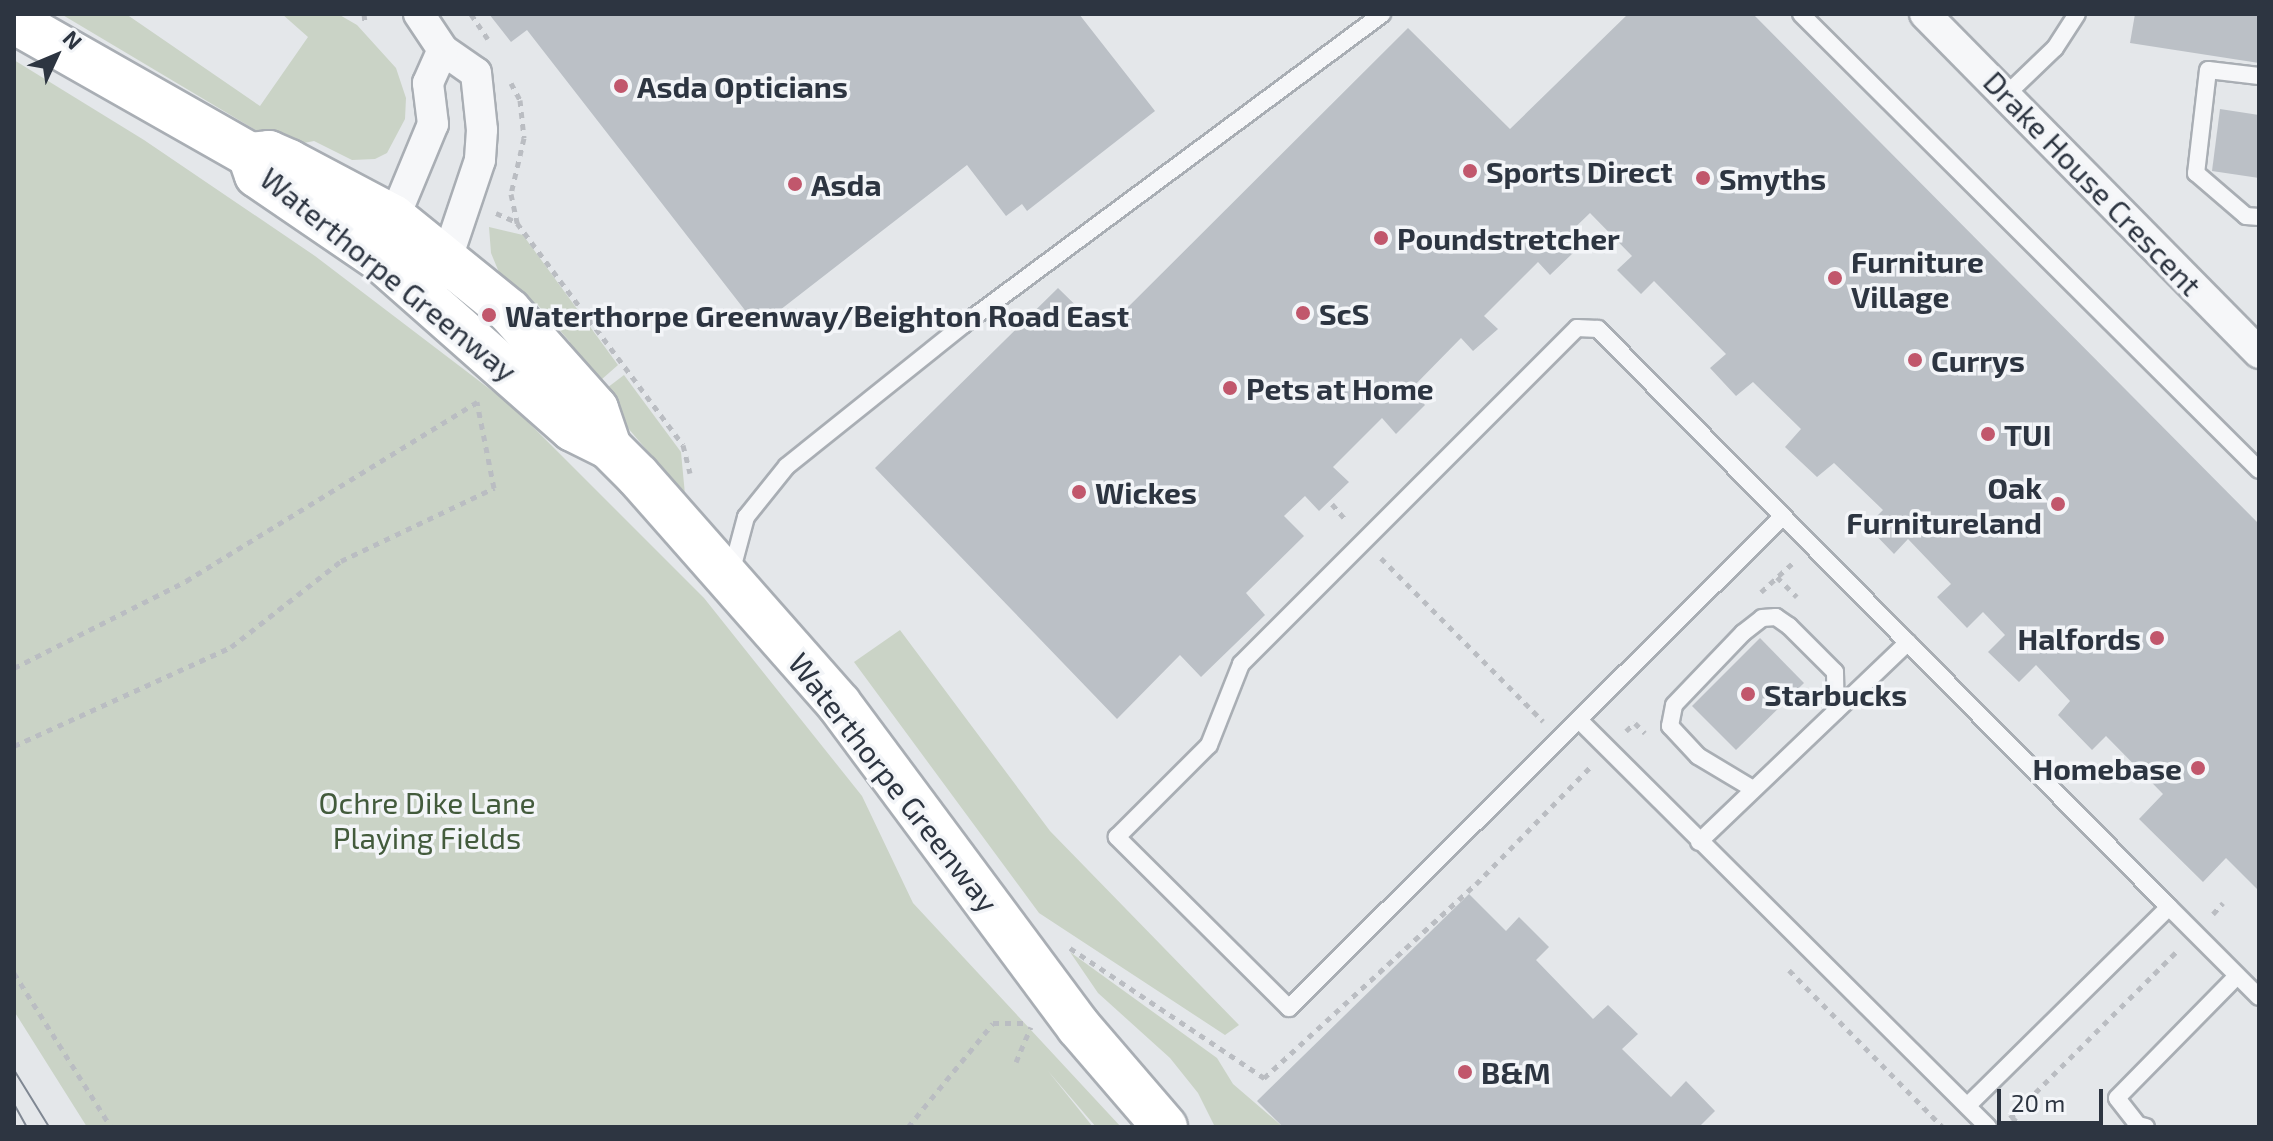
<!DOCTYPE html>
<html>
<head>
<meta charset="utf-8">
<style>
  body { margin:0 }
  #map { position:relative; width:2273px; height:1141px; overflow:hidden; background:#e4e7ea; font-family:"Exo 2",sans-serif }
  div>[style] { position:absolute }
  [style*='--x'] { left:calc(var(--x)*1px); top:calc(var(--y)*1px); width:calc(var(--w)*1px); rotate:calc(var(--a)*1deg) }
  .green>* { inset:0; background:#cad3c6 }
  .building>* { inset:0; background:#bbc0c6 }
  .path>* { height:5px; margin-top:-2.5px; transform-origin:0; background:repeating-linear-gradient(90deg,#babdc2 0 6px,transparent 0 12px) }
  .roads { filter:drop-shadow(2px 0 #a9aeb4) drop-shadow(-2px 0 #a9aeb4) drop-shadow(0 2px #a9aeb4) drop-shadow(0 -2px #a9aeb4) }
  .lane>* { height:16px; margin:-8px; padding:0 8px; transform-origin:8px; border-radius:8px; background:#f6f7f9 }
  .street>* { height:30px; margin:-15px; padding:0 15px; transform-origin:15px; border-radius:15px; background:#f6f7f9 }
  .secondary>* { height:44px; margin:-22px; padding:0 22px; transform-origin:22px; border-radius:22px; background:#fff }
  .tram>* { height:2px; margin:-1px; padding:0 1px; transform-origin:1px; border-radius:1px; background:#7f8792 }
  .dots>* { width:22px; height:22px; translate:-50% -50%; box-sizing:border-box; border:4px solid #f3f5f8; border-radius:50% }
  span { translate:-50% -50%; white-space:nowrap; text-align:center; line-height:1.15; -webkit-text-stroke:7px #f3f5f8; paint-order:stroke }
  .poi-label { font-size:30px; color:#2d3541; font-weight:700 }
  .left { translate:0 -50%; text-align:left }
  .right { translate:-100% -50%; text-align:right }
  .street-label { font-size:30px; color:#2d3541 }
  .park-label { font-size:30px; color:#435b3c }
  .frame { position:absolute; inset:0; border:16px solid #2d3541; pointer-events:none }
  .north { position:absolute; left:16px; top:16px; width:80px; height:80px; -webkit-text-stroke:6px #f3f5f8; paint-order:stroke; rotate:46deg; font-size:22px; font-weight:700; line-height:32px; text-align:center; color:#2d3541 }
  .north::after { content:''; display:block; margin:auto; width:28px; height:36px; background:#2d3541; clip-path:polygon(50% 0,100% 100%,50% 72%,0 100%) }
  .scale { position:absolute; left:1997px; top:1089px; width:106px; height:36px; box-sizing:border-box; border:4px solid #2d3541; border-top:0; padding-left:10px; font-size:24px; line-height:28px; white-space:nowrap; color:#2d3541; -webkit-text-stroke:6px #f3f5f8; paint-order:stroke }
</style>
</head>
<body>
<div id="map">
  <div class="green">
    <i style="clip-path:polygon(61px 14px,126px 14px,260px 106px,308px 37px,282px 14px,338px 14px,357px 25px,396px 68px,406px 98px,405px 119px,387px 153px,375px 159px,352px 160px,314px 141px,284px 147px)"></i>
    <i style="clip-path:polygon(14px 60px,144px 140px,315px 256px,512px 406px,704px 598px,862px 796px,913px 903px,1121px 1127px,1096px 1127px,1048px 1071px,1093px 1127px,87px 1127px,14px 1011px)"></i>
    <i style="clip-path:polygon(489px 227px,523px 235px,618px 365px,593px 387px,570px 360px,570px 342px,537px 304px,520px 304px,503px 282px,491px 253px)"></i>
    <i style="clip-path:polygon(624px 375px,681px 452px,685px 495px,599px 394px)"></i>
    <i style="clip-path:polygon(900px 630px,1050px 831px,1239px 1025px,1225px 1035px,1039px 913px,854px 662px)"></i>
    <i style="clip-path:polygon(1070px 952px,1217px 1058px,1233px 1084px,1283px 1127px,1215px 1127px,1198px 1093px,1170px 1058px,1098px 993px)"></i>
  </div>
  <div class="building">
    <i style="clip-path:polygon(489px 14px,1079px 14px,1155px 111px,1027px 211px,1022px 204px,1006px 216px,967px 165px,758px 327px,527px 30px,511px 42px)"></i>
    <i style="clip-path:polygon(1628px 14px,1753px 14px,2259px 524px,2259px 891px,2226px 858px,2203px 882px,2139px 819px,2163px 794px,2106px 736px,2092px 750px,2058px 715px,2070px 701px,2036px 665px,2019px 682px,1988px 652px,2005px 635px,1983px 612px,1967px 628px,1937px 597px,1951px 584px,1908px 539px,1894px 554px,1867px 526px,1883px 510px,1834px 463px,1817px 477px,1785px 447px,1801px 429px,1753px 382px,1736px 396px,1710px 368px,1726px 354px,1654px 281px,1641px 294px,1617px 270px,1632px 256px,1590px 213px,1561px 241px,1573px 253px,1550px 275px,1538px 262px,1484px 316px,1498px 329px,1473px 351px,1461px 338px,1411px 389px,1425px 405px,1396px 434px,1382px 418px,1333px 467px,1349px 482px,1319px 511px,1305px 496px,1284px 516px,1304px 536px,1246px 593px,1265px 615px,1201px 677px,1180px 655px,1117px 719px,875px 468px,1058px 288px,1103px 332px,1408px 28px,1510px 129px)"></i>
    <i style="clip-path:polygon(2135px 14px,2259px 14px,2259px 63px,2130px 43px)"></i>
    <i style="clip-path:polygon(2220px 109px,2259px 115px,2259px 178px,2212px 171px)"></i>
    <i style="clip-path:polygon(1760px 638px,1804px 683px,1736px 750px,1692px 706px)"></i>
    <i style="clip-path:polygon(1469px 894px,1506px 931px,1519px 917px,1549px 947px,1536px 960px,1593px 1019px,1608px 1005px,1638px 1034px,1622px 1049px,1671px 1097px,1686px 1081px,1715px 1111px,1699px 1127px,1283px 1127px,1257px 1101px)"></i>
  </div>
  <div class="path">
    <i style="--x:364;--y:14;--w:8;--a:83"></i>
    <i style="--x:471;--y:14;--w:30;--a:56"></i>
    <i style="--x:511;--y:83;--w:19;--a:62"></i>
    <i style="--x:520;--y:100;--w:38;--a:84"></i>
    <i style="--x:524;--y:138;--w:57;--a:103.1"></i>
    <i style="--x:511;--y:194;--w:30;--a:78"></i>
    <i style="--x:517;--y:223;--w:277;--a:53.2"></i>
    <i style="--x:683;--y:445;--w:29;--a:76"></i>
    <i style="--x:496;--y:213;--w:22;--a:24"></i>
    <i style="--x:1332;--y:504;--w:23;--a:49"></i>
    <i style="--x:1381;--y:558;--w:230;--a:45.2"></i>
    <i style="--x:1777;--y:577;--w:28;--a:45"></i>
    <i style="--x:1761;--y:592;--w:46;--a:-42.4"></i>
    <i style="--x:14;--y:668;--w:193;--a:-26.8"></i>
    <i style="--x:186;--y:581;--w:342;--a:-31.6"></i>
    <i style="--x:1626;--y:731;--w:12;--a:-42"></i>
    <i style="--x:1635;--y:723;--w:14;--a:45"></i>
    <i style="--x:14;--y:746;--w:239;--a:-24.5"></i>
    <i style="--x:231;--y:647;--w:140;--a:-38"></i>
    <i style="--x:341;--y:561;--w:170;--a:-25.5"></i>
    <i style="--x:494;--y:488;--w:88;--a:-101.2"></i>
    <i style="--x:2213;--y:914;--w:15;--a:-48"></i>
    <i style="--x:1070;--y:948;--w:234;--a:33.8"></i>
    <i style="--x:1264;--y:1078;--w:287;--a:-42.5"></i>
    <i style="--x:1476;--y:884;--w:165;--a:-45.7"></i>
    <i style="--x:1789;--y:970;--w:220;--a:45.6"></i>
    <i style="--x:14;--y:973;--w:182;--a:57.8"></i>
    <i style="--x:1016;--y:1062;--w:38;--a:-67"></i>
    <i style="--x:2012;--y:1117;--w:14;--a:45"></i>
    <i style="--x:2010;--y:1118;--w:238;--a:-45"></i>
    <i style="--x:908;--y:1127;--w:134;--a:-50.7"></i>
    <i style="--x:993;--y:1023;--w:33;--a:0"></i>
  </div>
  <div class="roads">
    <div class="lane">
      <i style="--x:1801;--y:14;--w:646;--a:44.87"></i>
      <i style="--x:2259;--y:76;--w:51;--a:-173.3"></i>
      <i style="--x:2208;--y:70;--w:104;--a:96.6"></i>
      <i style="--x:2196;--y:173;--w:66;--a:40.7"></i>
      <i style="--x:2246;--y:216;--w:13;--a:4"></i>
      <i style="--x:2007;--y:94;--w:66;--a:-43.8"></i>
      <i style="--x:2055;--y:48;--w:40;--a:-57.1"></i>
      <i style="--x:1783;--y:516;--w:697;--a:135.12"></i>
      <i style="--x:1289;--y:1008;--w:243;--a:-135.2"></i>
      <i style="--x:1117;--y:837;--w:130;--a:-45"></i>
      <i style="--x:1209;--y:745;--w:87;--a:-68.4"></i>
      <i style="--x:1241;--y:664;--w:475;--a:-45"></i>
      <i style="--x:1577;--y:328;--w:21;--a:3"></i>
      <i style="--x:1598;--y:329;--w:812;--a:45.35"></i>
      <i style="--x:2169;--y:907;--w:282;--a:135.4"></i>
      <i style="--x:731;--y:573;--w:58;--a:-75"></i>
      <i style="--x:746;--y:517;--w:65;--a:-51.2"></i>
      <i style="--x:787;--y:466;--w:226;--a:-38.7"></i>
      <i style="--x:963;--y:325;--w:522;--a:-36.58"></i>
      <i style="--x:1579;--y:720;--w:577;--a:44.86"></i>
      <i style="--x:1753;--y:789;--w:64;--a:-149"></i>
      <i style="--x:1698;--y:756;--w:41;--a:-133"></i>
      <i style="--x:1670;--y:726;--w:21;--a:-79"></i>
      <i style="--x:1674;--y:705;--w:100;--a:-46.2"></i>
      <i style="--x:1743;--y:633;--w:24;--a:-38"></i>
      <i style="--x:1762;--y:618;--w:14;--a:-4"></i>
      <i style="--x:1776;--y:617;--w:16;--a:35"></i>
      <i style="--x:1789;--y:626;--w:65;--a:45"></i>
      <i style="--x:1835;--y:672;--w:39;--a:89"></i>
      <i style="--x:1699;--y:842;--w:289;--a:-43.7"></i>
      <i style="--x:2169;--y:907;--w:127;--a:45"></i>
      <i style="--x:2146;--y:1127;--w:8;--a:-166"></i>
      <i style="--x:2138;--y:1125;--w:34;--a:-128"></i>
      <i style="--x:2117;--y:1098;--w:171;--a:-45.5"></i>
    </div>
    <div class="street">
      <i style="--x:419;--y:14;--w:43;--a:56.3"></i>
      <i style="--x:443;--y:50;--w:40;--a:34.9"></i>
      <i style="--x:476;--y:73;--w:57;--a:84"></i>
      <i style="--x:482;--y:130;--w:30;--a:94"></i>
      <i style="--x:480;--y:160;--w:122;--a:108.6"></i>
      <i style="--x:1925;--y:14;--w:476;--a:45.4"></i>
      <i style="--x:387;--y:235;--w:120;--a:-67.5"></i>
      <i style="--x:433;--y:124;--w:41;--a:-97"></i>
      <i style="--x:428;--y:83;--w:36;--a:-66"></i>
    </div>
    <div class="secondary">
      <i style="--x:14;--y:21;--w:271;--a:29.6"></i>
      <i style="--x:250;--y:155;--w:19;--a:-6"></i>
      <i style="--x:269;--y:153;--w:22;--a:24"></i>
      <i style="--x:289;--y:162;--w:118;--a:27.9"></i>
      <i style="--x:393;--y:217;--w:149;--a:39"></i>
      <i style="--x:509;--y:311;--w:131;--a:48.4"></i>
      <i style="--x:596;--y:409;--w:40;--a:71.1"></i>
      <i style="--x:250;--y:155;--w:21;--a:71"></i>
      <i style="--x:257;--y:175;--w:149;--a:34.3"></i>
      <i style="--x:380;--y:259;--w:257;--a:41.4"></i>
      <i style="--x:573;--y:429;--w:40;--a:26.6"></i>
      <i style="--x:609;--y:447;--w:41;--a:45"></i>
      <i style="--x:638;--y:476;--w:304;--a:48.6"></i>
      <i style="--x:839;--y:704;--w:402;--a:53.4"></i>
      <i style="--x:1079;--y:1027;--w:132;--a:49.3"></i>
    </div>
  </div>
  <div class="tram">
    <i style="--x:14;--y:1070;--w:67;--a:58.4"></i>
    <i style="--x:14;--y:1104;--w:26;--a:61"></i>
  </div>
  <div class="dots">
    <i style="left:621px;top:86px;background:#c1576c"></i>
    <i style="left:1470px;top:171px;background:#c1576c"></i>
    <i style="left:1703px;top:178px;background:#c1576c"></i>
    <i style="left:795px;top:184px;background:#c1576c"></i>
    <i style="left:1381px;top:238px;background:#c1576c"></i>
    <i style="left:1835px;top:278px;background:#c1576c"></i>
    <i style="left:1303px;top:313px;background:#c1576c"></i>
    <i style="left:489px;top:315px;background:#c1576c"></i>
    <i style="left:1915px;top:360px;background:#c1576c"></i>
    <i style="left:1230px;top:388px;background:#c1576c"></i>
    <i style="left:1988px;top:434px;background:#c1576c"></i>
    <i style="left:1079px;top:492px;background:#c1576c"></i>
    <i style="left:2058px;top:504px;background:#c1576c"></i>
    <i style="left:2157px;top:638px;background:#c1576c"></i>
    <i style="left:1748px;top:694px;background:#c1576c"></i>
    <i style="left:2198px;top:768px;background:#c1576c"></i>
    <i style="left:1465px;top:1072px;background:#c1576c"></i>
  </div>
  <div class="poi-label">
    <span class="left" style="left:637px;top:86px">Asda Opticians</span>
    <span class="left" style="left:1486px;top:171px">Sports Direct</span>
    <span class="left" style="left:1719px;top:178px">Smyths</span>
    <span class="left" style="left:811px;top:184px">Asda</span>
    <span class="left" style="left:1397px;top:238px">Poundstretcher</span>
    <span class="left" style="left:1851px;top:278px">Furniture<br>Village</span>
    <span class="left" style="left:1319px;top:313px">ScS</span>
    <span class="left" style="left:505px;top:315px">Waterthorpe Greenway/Beighton Road East</span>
    <span class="left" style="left:1931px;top:360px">Currys</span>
    <span class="left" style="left:1246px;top:388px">Pets at Home</span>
    <span class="left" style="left:2004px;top:434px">TUI</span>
    <span class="right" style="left:2042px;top:504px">Oak<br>Furnitureland</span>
    <span class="left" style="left:1095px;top:492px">Wickes</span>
    <span class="right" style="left:2141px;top:638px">Halfords</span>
    <span class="left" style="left:1764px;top:694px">Starbucks</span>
    <span class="right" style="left:2182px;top:768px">Homebase</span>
    <span class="left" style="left:1481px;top:1072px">B&amp;M</span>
  </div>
  <div class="street-label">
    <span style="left:2093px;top:183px;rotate:46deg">Drake House Crescent</span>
    <span style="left:389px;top:274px;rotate:39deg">Waterthorpe Greenway</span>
    <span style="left:894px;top:782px;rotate:52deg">Waterthorpe Greenway</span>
  </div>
  <div class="park-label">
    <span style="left:427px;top:819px">Ochre Dike Lane<br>Playing Fields</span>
  </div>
  <div class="frame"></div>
  <div class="north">N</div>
  <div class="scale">20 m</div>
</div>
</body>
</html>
